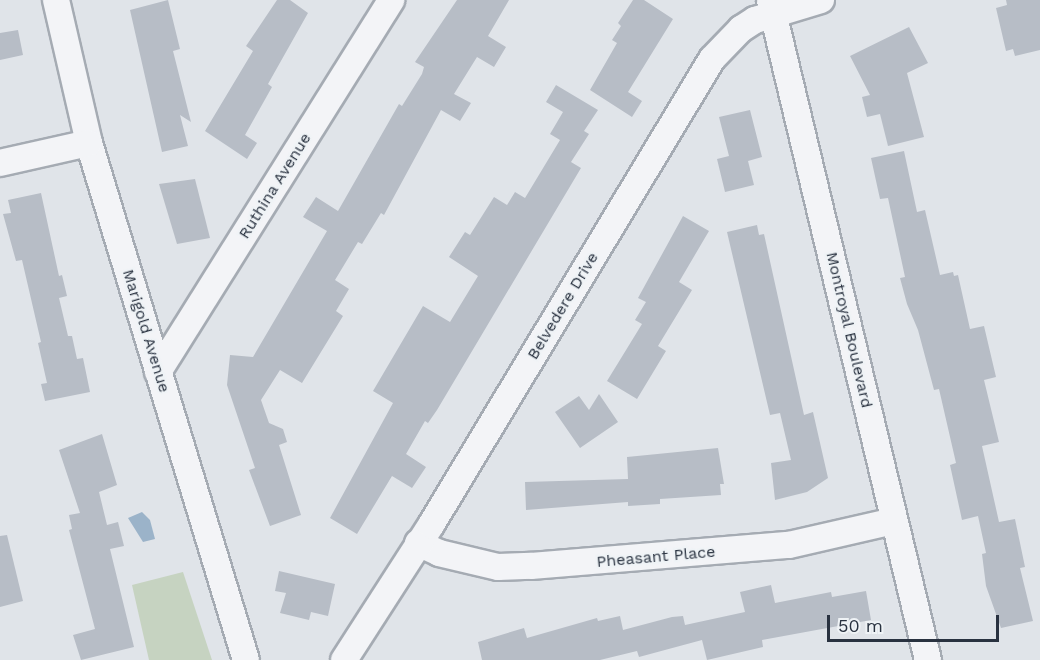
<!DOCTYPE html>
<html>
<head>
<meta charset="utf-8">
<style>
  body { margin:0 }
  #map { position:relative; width:1040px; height:660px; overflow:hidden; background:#e0e4e9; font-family:"Work Sans",sans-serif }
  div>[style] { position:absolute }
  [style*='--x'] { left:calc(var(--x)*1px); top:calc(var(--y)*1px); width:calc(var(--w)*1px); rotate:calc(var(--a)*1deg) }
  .green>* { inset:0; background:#c6d3c1 }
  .water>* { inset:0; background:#9bb3c9 }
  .building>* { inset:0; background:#b7bdc6 }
  .roads { filter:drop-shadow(2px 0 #a5abb3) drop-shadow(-2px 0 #a5abb3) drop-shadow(0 2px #a5abb3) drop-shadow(0 -2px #a5abb3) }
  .minor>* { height:26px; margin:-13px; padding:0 13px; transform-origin:13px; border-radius:13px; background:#f3f4f7 }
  span { translate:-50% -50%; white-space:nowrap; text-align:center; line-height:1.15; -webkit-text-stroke:4.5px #eff3f6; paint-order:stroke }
  .street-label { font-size:16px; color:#293240 }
  .scale { position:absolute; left:827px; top:615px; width:172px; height:27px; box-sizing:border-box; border:3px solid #293240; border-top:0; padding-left:8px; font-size:18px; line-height:21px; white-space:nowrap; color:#293240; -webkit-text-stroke:4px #eff3f6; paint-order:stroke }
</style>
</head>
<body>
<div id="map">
  <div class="green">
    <i style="clip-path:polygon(183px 572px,212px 660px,149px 660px,132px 585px)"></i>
  </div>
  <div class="water">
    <i style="clip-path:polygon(142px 512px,150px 520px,155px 539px,143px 542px,128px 518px)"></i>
  </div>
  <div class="building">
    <i style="clip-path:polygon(168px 0,180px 49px,173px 51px,191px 122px,180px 115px,188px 146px,162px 152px,130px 10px)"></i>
    <i style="clip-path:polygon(277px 0,290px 0,308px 13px,268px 84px,272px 87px,245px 135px,257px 143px,247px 159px,205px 131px,253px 51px,246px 46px)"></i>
    <i style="clip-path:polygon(457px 0,509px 0,488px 36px,506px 47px,494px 67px,477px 57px,454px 94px,471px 103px,460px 121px,441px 110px,384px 215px,381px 213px,362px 244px,358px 242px,335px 280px,349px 289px,336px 311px,343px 316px,302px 383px,280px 370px,261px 400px,269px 423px,283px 429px,287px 442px,279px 445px,301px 515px,270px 526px,249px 470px,255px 468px,227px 385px,230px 355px,253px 357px,327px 231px,303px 217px,316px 197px,338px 211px,399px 104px,402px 106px,422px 74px,424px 67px,415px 62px)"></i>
    <i style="clip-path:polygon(633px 0,644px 0,673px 19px,628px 92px,642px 101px,632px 117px,590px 90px,617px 43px,612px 40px,621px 26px,618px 23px)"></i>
    <i style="clip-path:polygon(1006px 0,1040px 0,1040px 50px,1015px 56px,1013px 49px,1006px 51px,996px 8px,1007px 5px)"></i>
    <i style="clip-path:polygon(909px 27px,928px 63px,907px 73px,924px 137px,888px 146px,880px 114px,867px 117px,862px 97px,870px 95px,850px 56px)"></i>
    <i style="clip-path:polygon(18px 30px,23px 55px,0 60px,0 33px)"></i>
    <i style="clip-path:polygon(556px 85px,598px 110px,584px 131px,589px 134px,571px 162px,581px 168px,437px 410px,428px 423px,425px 421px,406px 454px,426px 467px,412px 488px,392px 476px,357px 534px,330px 518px,393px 403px,373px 391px,423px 306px,450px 322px,478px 276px,449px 257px,465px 232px,470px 235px,494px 197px,507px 205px,515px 192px,525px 198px,560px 140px,550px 134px,563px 112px,546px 102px)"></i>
    <i style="clip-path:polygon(750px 110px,762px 157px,748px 161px,754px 185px,725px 192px,717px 159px,729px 156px,719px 117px)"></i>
    <i style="clip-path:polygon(904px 151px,917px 212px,925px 210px,940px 275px,953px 272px,954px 276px,958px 275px,970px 329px,984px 326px,996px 377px,984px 380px,999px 442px,982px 446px,999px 522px,1015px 519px,1025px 567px,1020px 568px,1033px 621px,1001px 628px,986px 586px,982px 554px,986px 553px,978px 516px,962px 520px,950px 465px,956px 463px,939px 389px,934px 390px,918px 330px,907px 304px,900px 278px,905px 277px,888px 198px,880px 199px,871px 158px)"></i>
    <i style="clip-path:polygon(195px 179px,210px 238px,177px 244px,159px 184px)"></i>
    <i style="clip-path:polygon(41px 193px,59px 276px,62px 275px,67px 296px,59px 298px,68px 336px,72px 336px,77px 359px,83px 358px,90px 392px,45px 401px,41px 384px,47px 383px,38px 343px,41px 342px,22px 260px,16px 261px,3px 214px,11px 213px,8px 200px)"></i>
    <i style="clip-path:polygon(683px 216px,709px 231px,679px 282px,692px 290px,658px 346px,666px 351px,637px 399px,607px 381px,642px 324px,635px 320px,646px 302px,638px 298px)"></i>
    <i style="clip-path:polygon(757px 225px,759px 235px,764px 234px,804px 415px,813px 412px,828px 478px,807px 492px,775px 500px,771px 463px,791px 460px,780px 413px,770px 415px,727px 232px)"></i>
    <i style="clip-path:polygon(599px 394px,618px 422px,580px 448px,555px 412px,579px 396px,589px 410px)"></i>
    <i style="clip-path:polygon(102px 434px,117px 485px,99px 492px,107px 525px,118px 522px,124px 546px,110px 549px,134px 647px,81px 660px,73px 635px,95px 629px,69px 530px,72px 529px,69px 515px,80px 513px,59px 450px)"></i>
    <i style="clip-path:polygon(718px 448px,724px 484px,720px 484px,721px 495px,660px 499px,660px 504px,628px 506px,628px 502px,526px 510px,525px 482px,628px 479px,627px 457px)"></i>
    <i style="clip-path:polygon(7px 535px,23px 601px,0 607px,0 536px)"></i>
    <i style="clip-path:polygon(279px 571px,335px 584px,328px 616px,311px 612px,309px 620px,280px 613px,286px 593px,275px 591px)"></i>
    <i style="clip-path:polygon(771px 585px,775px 603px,831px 592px,832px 597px,866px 591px,871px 620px,762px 640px,763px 647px,707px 660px,702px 640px,639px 657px,637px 651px,600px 660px,482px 660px,478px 642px,524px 628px,527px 638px,597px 618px,598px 621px,620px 616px,623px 630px,672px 617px,683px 616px,685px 625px,745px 612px,740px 592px)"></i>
  </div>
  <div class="roads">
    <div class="minor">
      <i style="--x:56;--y:0;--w:147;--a:77"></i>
      <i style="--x:89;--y:143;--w:540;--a:73.11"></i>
      <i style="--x:770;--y:0;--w:679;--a:76.54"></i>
      <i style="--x:0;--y:163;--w:91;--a:-12.7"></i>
      <i style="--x:158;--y:372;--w:439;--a:-57.9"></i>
      <i style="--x:418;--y:543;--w:23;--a:25"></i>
      <i style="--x:439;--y:553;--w:61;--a:13.3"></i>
      <i style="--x:498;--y:567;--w:33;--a:-2"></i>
      <i style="--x:531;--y:566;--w:259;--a:-4.7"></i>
      <i style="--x:789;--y:545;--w:108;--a:-12.9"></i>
      <i style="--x:344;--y:660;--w:161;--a:-57.2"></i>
      <i style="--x:431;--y:525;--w:544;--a:-58.91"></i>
      <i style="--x:712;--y:59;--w:42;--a:-46"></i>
      <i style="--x:741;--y:29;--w:17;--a:-33"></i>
      <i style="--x:755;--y:20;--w:69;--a:-16.9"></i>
    </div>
  </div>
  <div class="street-label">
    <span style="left:275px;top:186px;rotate:-58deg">Ruthina Avenue</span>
    <span style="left:563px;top:306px;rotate:-59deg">Belvedere Drive</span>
    <span style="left:849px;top:330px;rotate:77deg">Montroyal Boulevard</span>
    <span style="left:146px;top:331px;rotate:73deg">Marigold Avenue</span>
    <span style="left:656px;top:557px;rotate:-5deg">Pheasant Place</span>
  </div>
  <div class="scale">50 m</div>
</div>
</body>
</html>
